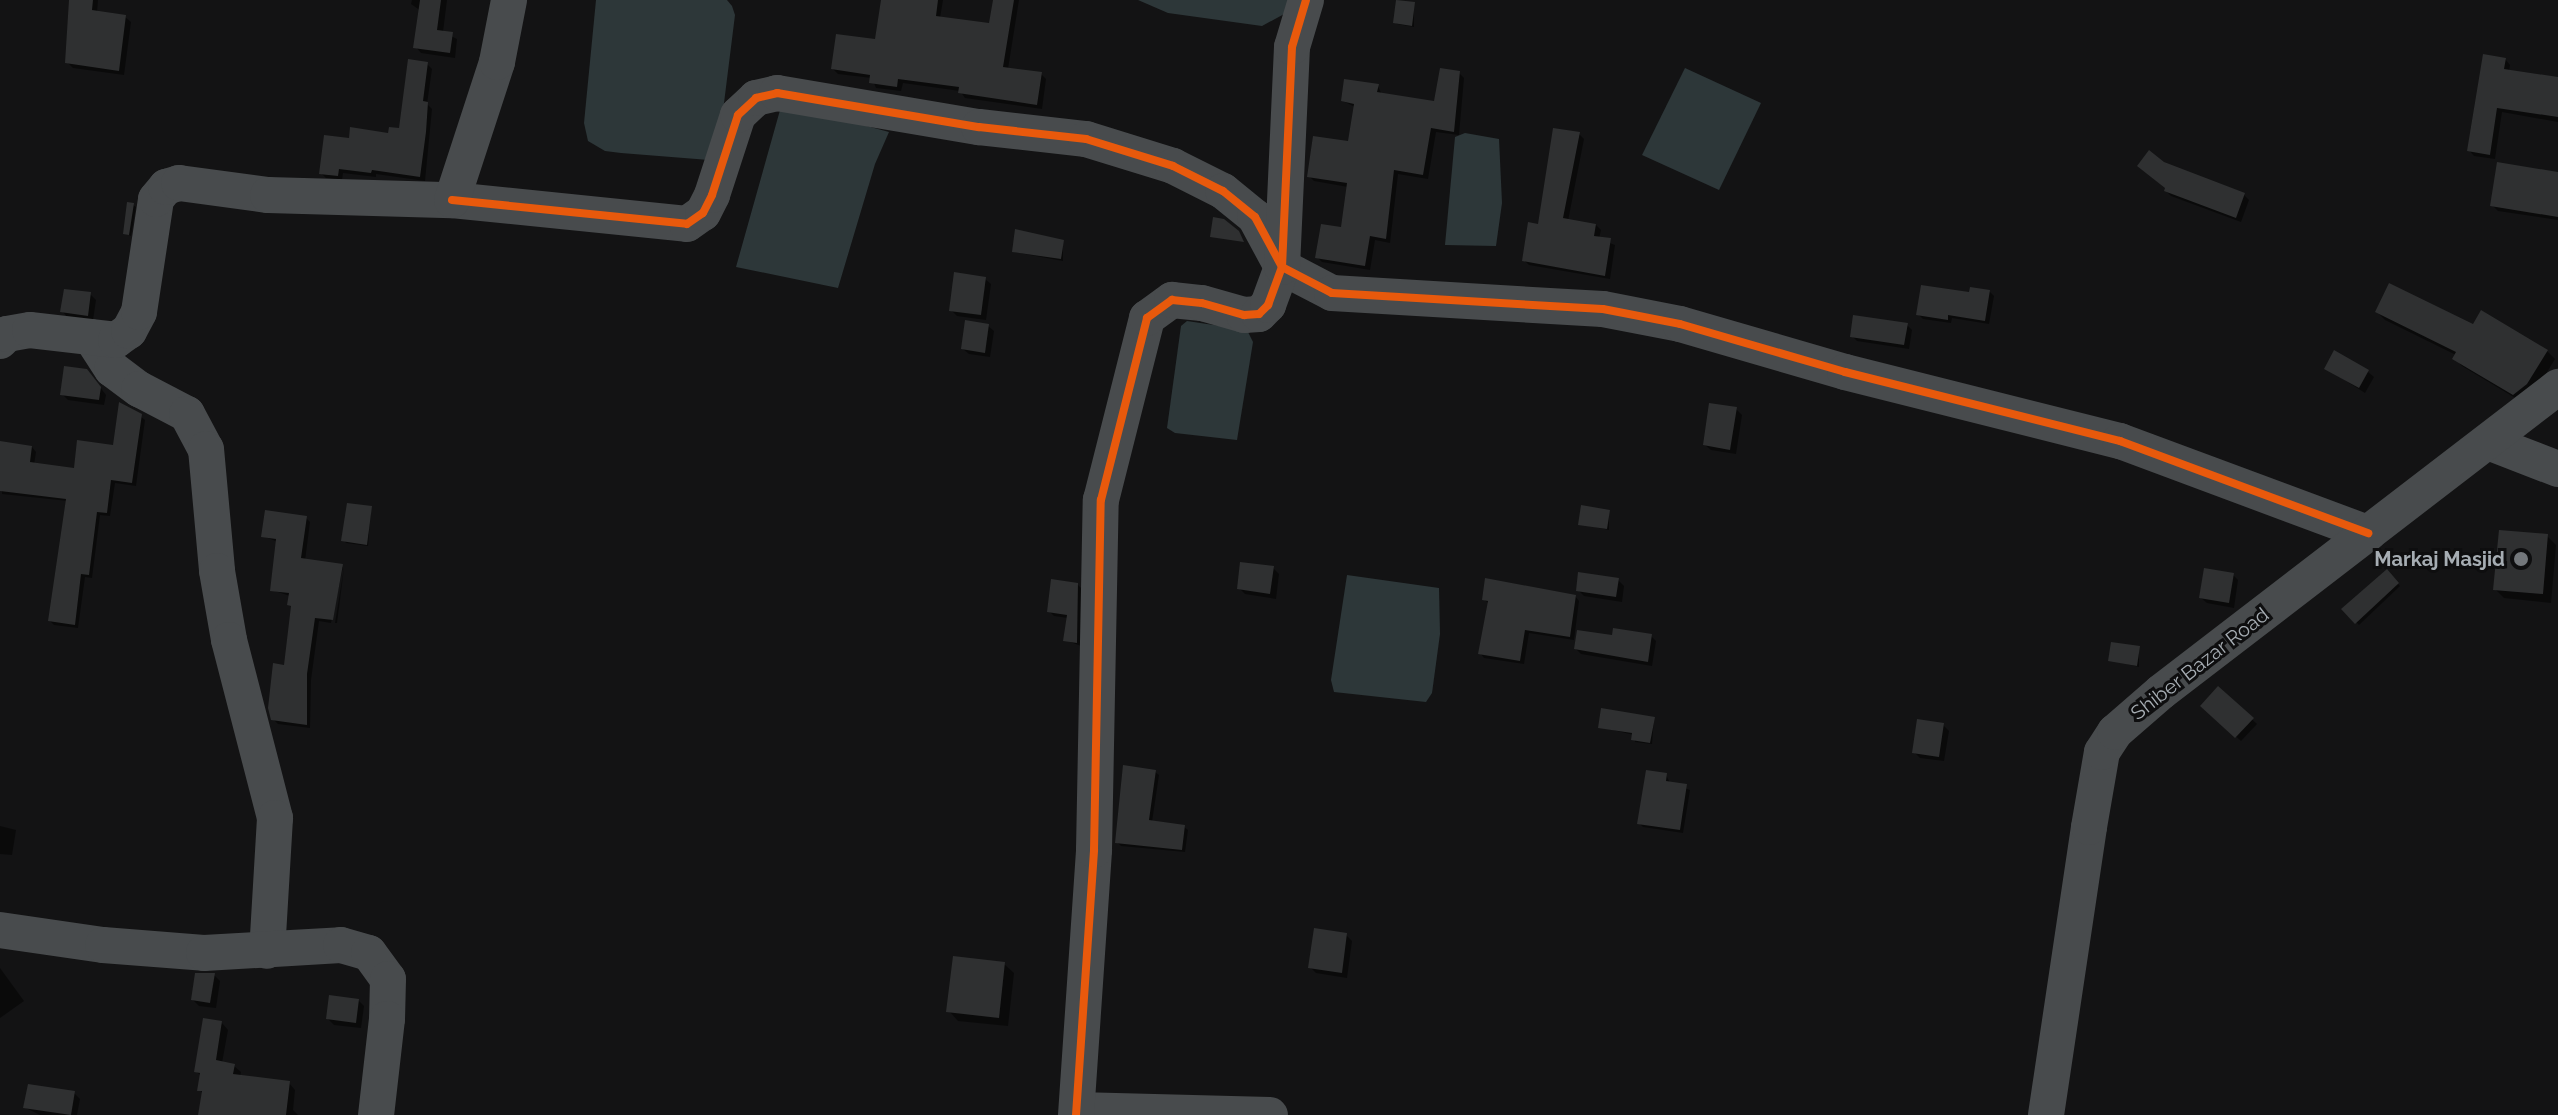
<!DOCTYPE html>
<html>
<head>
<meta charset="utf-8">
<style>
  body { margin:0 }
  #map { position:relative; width:2558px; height:1115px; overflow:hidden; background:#131314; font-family:Raleway,sans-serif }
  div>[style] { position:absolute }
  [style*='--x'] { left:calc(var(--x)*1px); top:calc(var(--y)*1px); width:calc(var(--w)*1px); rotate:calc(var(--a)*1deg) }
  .water>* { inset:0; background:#2d3739 }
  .shadow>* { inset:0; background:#0007 }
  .building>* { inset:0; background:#2f3031 }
  .minor>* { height:36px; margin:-18px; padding:0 18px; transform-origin:18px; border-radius:18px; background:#484b4d }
  .cycleway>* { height:8px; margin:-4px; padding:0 4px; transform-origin:4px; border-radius:4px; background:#e8590c }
  .dots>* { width:22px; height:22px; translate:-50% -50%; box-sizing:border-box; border:4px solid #0e0e0f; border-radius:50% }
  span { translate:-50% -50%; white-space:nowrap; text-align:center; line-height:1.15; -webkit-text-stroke:6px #0e0e0f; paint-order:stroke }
  .poi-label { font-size:20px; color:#a6adb3; font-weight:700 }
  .right { translate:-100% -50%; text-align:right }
  .street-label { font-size:20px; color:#a6adb3 }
</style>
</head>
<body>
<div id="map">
  <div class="water">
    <i style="clip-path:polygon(596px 0,727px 0,732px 6px,735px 15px,719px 143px,709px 160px,621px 153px,605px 151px,588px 141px,584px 123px)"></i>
    <i style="clip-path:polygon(1138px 0,1290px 0,1286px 13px,1262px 26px,1168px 13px)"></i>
    <i style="clip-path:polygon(1685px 68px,1761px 103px,1719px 190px,1642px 155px)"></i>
    <i style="clip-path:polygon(782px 103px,889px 132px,875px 164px,838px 288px,736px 267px)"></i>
    <i style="clip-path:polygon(1465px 133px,1499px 139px,1502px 203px,1496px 246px,1445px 245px,1455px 137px)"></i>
    <i style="clip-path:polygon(1187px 321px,1247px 330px,1253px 342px,1237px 440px,1175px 433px,1167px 428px,1181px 326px)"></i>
    <i style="clip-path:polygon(1347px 575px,1439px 588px,1440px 634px,1432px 693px,1426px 702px,1334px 692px,1331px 680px)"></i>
  </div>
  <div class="shadow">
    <i style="clip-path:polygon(71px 0,98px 0,97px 13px,125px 17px,131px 22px,124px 75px,73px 68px,68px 63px)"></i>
    <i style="clip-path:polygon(412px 0,447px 0,443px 32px,457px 39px,455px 58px,421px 53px,416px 47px,421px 11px,411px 4px)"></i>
    <i style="clip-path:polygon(920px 0,943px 0,940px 18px,991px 26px,995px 0,1019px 0,1008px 69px,1041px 74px,1046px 79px,1042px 109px,965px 98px,960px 91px,903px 83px,901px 91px,876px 88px,872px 78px,838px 74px,833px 69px,877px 42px)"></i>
    <i style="clip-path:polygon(1414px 4px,1414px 27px,1397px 24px,1395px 22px)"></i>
    <i style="clip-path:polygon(2505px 59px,2510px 65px,2509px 72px,2558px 80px,2558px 122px,2502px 112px,2495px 159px,2474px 156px,2469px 150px)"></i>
    <i style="clip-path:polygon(427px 64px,432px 69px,427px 104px,432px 109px,425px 181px,376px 174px,376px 177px,343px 173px,342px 180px,326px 178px,321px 173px,351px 141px,400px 131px)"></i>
    <i style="clip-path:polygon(1459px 73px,1464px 78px,1459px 135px,1436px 132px,1428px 179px,1398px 174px,1390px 243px,1375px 240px,1370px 270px,1322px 262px,1317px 257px,1343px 229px,1348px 187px,1314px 181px,1309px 176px,1350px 144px,1355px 107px,1343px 101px,1378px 86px,1382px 95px,1436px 103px)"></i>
    <i style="clip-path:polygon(1579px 134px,1584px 139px,1568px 221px,1596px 225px,1601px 230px,1599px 239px,1615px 245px,1610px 279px,1529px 265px,1524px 260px)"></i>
    <i style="clip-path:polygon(2163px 164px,2244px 195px,2249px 200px,2241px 222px,2171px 196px,2166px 191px)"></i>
    <i style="clip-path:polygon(2558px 174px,2558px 220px,2498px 211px,2492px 205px)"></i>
    <i style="clip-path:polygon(133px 205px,136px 207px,131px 236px,125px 233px)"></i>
    <i style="clip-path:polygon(1063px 242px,1063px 261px,1014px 252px)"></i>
    <i style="clip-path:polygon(985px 279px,991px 284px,986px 320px,957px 316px,951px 310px)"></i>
    <i style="clip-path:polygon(1990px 292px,1994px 296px,1989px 324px,1952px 318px,1951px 323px,1923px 319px,1918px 314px,1971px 294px)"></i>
    <i style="clip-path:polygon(90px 294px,96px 300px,93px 320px,68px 318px,63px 312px)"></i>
    <i style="clip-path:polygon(2377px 312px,2474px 326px,2547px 351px,2555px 359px,2535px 392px,2522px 402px,2462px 366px,2454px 358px,2456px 355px,2385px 320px)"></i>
    <i style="clip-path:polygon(1907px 325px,1912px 330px,1909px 349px,1857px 341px,1852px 336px)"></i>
    <i style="clip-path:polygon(988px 326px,994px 331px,990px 357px,969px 354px,963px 349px)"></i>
    <i style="clip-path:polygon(2326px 368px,2368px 372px,2374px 377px,2365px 393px)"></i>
    <i style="clip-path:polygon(93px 378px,106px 395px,104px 405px,68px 400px,62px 394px)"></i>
    <i style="clip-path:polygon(1736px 409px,1742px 415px,1736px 454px,1711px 450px,1705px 445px)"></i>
    <i style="clip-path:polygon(140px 416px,145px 420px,136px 486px,115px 483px,110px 516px,100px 515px,92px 578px,85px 577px,78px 628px,54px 625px,50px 621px,68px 501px,2px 494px,0 443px,32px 447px,36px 452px,34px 465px,76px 471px,115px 447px)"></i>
    <i style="clip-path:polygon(371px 508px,368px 546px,346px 543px,344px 540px)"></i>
    <i style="clip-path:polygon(1609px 511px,1609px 530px,1580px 524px)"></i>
    <i style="clip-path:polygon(306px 518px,310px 522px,305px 561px,343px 567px,331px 623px,319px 621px,311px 680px,310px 728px,278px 724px,273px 719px,286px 667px,293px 608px,289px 605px,290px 596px,272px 590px,278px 542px,263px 536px)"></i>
    <i style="clip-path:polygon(2547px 536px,2556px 545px,2551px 603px,2504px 598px,2495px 589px)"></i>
    <i style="clip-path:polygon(344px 568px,337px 623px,335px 623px)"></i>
    <i style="clip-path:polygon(1273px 568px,1279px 574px,1276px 599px,1245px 594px,1239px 588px)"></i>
    <i style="clip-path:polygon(2387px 572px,2400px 586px,2359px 625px,2344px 609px)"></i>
    <i style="clip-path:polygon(2233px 575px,2238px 580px,2234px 608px,2207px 603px,2201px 598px)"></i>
    <i style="clip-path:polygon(1618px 580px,1624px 586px,1622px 602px,1584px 596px,1578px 590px)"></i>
    <i style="clip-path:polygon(1077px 584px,1082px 589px,1081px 646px,1065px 640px,1068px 618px,1054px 616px,1049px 611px)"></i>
    <i style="clip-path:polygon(1575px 596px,1579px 601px,1574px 640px,1529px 633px,1524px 664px,1484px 658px,1480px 653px,1489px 604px,1484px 599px)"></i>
    <i style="clip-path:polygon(1651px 636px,1656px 641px,1652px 666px,1581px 654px,1576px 649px,1613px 638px)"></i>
    <i style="clip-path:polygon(2139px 648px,2139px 667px,2110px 660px)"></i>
    <i style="clip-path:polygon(2219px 689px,2257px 724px,2241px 741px,2203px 706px)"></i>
    <i style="clip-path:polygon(1654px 719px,1652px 744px,1635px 742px,1634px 735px,1600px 727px)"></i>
    <i style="clip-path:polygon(1943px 725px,1949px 731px,1944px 761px,1920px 758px,1914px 752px)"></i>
    <i style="clip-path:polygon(1155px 772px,1159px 775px,1152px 822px,1184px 827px,1188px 830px,1185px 852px,1121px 846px,1117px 842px)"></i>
    <i style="clip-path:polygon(1666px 775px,1670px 783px,1690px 790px,1683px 833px,1643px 827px,1639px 823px)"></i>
    <i style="clip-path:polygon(0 826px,16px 830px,12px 855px,0 854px)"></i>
    <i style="clip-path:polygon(1346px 935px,1352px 941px,1347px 978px,1316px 973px,1310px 967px)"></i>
    <i style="clip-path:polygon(1004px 964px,1014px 973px,1008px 1026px,958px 1021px,949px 1011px)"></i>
    <i style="clip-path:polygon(0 968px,24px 1001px,0 1018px)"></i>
    <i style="clip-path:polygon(214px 975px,220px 981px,216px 1008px,199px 1006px,193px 1000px)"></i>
    <i style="clip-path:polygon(358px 1000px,364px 1006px,361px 1028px,334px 1025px,328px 1019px)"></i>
    <i style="clip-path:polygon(222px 1023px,228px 1030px,222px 1063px,234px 1066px,241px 1072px,240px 1077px,289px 1083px,295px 1090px,293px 1110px,298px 1115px,200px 1115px,203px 1094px,200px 1090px,201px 1076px,197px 1072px)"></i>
    <i style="clip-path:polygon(74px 1093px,80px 1099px,77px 1115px,40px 1115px,26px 1108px)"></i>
  </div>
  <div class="building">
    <i style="clip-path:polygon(69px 0,93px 0,92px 10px,126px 15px,119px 71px,65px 63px)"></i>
    <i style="clip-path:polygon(420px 0,441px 0,437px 30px,453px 32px,450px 53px,413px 48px)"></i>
    <i style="clip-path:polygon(881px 0,938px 0,936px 16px,989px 23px,993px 0,1014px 0,1003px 67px,1042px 72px,1037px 105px,958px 93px,959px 87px,898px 79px,897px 87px,869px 83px,870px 75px,831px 69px,836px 34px,875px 39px)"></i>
    <i style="clip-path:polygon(1396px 0,1415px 2px,1412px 26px,1393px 23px)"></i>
    <i style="clip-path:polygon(2483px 54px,2506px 58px,2504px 69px,2558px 77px,2558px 117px,2497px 108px,2490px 155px,2467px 151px)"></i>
    <i style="clip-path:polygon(408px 59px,428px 62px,423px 101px,428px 102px,426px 132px,420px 177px,372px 170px,371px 173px,339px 169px,338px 176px,319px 174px,324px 135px,349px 138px,350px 127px,388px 133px,389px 127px,399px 128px)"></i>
    <i style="clip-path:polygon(1440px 68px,1460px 71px,1454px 132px,1431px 128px,1423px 175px,1394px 170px,1386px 239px,1370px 236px,1365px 266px,1315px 258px,1321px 224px,1341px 227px,1347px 183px,1307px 177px,1313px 136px,1348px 141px,1354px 104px,1341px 101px,1344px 79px,1379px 84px,1377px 92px,1434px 101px)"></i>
    <i style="clip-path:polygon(1553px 128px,1580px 132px,1563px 218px,1596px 224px,1594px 236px,1611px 238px,1605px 276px,1522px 261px,1528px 222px,1538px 224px)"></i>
    <i style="clip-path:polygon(2149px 150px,2164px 162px,2245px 193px,2236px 218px,2164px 191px,2165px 188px,2137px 166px)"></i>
    <i style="clip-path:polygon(2497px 162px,2558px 172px,2558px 217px,2490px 206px)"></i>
    <i style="clip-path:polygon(127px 202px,134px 203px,129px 235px,123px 234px)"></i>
    <i style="clip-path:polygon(1213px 217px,1224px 219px,1239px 231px,1244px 242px,1210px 237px)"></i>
    <i style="clip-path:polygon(1015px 229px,1064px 240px,1061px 259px,1012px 252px)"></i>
    <i style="clip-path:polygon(954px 272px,986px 277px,981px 315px,949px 311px)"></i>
    <i style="clip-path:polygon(2389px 283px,2473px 324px,2481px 310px,2548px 350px,2527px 384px,2513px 395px,2452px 359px,2456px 352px,2375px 312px)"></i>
    <i style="clip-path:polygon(1921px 285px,1969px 292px,1970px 287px,1990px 290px,1985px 321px,1948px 315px,1948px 320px,1916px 315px)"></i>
    <i style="clip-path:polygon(64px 289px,91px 292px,88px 316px,60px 312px)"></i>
    <i style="clip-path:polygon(1853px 315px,1908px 323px,1904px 345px,1850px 337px)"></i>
    <i style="clip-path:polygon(965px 320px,989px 324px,985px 353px,961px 349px)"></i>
    <i style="clip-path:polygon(2334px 350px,2369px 370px,2359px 388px,2324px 369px)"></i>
    <i style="clip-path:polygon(64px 366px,87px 369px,101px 387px,99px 400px,60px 395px)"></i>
    <i style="clip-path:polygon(119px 402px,142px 414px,132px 483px,111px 480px,107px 513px,97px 512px,89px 575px,81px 574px,75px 625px,48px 621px,66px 499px,0 491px,0 441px,32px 446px,30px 462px,74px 468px,77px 440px,113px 445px)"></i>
    <i style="clip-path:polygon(1709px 403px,1737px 407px,1730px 450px,1703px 445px)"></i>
    <i style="clip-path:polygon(347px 503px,372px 506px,367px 545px,341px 541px)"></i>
    <i style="clip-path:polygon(1581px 505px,1610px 510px,1607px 529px,1578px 525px)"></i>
    <i style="clip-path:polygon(265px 510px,307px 516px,301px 558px,343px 564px,333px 620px,315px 618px,307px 674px,307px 725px,271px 720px,268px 708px,273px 663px,284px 665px,291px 606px,287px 605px,289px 593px,270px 591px,276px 539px,261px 537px)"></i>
    <i style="clip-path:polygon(2499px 530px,2548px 534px,2543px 594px,2493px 590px)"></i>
    <i style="clip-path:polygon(1240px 562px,1274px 566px,1270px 594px,1237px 589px)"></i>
    <i style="clip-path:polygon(2204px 568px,2234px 573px,2229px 603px,2199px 598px)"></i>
    <i style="clip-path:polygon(2387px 569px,2399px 583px,2355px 624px,2341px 609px)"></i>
    <i style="clip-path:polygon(1578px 572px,1619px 578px,1616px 597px,1576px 591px)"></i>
    <i style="clip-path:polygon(1485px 578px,1576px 595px,1570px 637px,1525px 630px,1520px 661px,1478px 654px,1488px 601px,1482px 600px)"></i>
    <i style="clip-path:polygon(1051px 579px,1078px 583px,1077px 643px,1063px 641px,1067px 615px,1047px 612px)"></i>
    <i style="clip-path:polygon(1613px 628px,1652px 634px,1648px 662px,1574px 649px,1577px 630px,1612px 635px)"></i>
    <i style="clip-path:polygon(2111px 642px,2140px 646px,2137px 666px,2108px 661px)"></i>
    <i style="clip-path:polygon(2218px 686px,2254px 718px,2235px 738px,2200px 706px)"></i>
    <i style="clip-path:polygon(1601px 708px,1655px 717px,1650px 743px,1631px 740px,1632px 733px,1598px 728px)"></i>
    <i style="clip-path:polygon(1917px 719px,1944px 723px,1939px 757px,1912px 753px)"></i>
    <i style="clip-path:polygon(1123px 765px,1156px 770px,1149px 820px,1185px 825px,1182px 850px,1115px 843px)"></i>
    <i style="clip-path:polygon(1646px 770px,1667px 773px,1666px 781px,1687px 784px,1680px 830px,1637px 824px)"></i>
    <i style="clip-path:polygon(1314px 928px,1347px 933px,1342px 973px,1308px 968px)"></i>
    <i style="clip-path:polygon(953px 956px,1005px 962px,999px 1018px,946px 1012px)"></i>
    <i style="clip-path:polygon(195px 973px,215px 973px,210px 1003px,191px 1000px)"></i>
    <i style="clip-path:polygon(329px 995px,359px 999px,356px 1023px,326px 1019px)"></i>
    <i style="clip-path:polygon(203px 1018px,222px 1021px,216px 1060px,235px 1064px,233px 1074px,290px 1081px,286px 1115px,198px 1115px,202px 1091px,197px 1091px,200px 1073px,194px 1072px)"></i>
    <i style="clip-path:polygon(28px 1084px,75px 1091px,71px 1115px,23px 1108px)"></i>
  </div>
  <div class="minor">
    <i style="--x:452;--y:200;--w:236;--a:5.8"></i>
    <i style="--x:687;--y:224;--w:19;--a:-35"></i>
    <i style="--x:703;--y:213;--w:20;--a:-63"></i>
    <i style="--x:712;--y:195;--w:84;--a:-72"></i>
    <i style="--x:738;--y:115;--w:25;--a:-43"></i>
    <i style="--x:756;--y:98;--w:22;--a:-13"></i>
    <i style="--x:777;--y:93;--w:205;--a:9.6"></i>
    <i style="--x:979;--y:127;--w:108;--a:6.4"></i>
    <i style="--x:1086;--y:139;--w:91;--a:17.2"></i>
    <i style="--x:1173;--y:166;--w:56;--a:26.6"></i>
    <i style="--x:1223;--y:191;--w:41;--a:39.1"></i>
    <i style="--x:1255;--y:217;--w:57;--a:61.6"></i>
    <i style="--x:1282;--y:267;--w:56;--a:27.5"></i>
    <i style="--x:1332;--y:293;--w:271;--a:3.4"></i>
    <i style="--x:1603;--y:309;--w:78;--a:11"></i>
    <i style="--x:1680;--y:324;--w:172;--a:16.2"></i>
    <i style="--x:1845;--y:372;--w:284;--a:14.1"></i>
    <i style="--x:2120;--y:441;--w:265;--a:20.4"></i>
    <i style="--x:91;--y:337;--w:38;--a:57"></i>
    <i style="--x:112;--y:369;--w:34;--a:37"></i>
    <i style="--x:139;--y:389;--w:54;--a:27.5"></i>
    <i style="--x:187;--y:414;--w:40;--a:62"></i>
    <i style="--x:206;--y:449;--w:122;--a:84.8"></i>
    <i style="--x:217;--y:571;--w:70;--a:80.1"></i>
    <i style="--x:229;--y:640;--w:184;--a:75.5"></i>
    <i style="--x:275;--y:818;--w:133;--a:93.4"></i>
    <i style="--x:0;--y:341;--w:10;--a:-45"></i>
    <i style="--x:7;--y:334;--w:23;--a:-10"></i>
    <i style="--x:30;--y:330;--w:87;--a:6.6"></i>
    <i style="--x:116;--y:340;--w:16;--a:-35"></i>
    <i style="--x:129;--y:331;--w:21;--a:-62"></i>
    <i style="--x:139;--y:312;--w:114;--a:-81.4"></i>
    <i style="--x:156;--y:199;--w:16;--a:-50"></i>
    <i style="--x:166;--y:187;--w:14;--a:-17"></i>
    <i style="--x:179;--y:183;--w:90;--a:7.7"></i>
    <i style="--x:268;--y:195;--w:184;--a:1.6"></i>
    <i style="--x:452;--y:200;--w:145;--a:-71.9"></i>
    <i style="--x:497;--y:62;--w:63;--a:-79"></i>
    <i style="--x:2488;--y:442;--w:75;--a:21.1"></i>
    <i style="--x:0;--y:930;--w:104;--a:8.3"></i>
    <i style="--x:103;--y:945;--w:101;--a:4.5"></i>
    <i style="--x:204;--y:953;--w:137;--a:-3.3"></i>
    <i style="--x:341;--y:945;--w:29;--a:16"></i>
    <i style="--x:369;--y:953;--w:32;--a:54"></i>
    <i style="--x:388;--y:979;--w:40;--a:91.4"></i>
    <i style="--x:387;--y:1019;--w:97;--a:96.5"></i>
    <i style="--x:1077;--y:1110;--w:193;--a:1.5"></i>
    <i style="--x:1076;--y:1115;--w:266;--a:-86.1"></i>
    <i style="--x:1094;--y:850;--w:350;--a:-88.9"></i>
    <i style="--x:1101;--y:500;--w:188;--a:-75.8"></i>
    <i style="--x:1147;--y:318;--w:31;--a:-36"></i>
    <i style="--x:1172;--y:300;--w:30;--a:6"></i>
    <i style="--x:1202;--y:303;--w:44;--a:15.9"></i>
    <i style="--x:1244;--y:315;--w:15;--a:-4"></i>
    <i style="--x:1259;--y:314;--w:13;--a:-45"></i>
    <i style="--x:1268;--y:305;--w:40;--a:-69.8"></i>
    <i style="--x:1282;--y:267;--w:220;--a:-87.4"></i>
    <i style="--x:1292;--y:47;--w:49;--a:-73.4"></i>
    <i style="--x:2046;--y:1115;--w:291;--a:-81.5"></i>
    <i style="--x:2089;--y:827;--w:76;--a:-80.2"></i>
    <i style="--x:2102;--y:752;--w:24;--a:-57"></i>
    <i style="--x:2115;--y:732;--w:61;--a:-41"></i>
    <i style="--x:2161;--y:692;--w:501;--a:-37.53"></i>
  </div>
  <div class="cycleway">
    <i style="--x:452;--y:200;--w:236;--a:5.8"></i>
    <i style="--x:687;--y:224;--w:19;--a:-35"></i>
    <i style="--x:703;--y:213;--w:20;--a:-63"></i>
    <i style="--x:712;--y:195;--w:84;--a:-72"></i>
    <i style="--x:738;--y:115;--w:25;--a:-43"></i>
    <i style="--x:756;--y:98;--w:22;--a:-13"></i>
    <i style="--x:777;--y:93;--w:205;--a:9.6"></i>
    <i style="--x:979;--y:127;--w:108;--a:6.4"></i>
    <i style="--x:1086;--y:139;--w:91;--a:17.2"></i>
    <i style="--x:1173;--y:166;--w:56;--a:26.6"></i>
    <i style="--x:1223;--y:191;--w:41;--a:39.1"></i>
    <i style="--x:1255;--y:217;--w:57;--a:61.6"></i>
    <i style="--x:1282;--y:267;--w:56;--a:27.5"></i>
    <i style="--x:1332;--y:293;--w:271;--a:3.4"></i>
    <i style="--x:1603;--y:309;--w:78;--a:11"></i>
    <i style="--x:1680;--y:324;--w:172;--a:16.2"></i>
    <i style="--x:1845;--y:372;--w:284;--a:14.1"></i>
    <i style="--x:2120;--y:441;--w:265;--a:20.4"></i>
    <i style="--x:1076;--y:1115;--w:266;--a:-86.1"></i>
    <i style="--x:1094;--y:850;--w:350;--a:-88.9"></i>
    <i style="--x:1101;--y:500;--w:188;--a:-75.8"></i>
    <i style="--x:1147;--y:318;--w:31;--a:-36"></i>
    <i style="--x:1172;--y:300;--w:30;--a:6"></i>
    <i style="--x:1202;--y:303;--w:44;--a:15.9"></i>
    <i style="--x:1244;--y:315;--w:15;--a:-4"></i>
    <i style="--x:1259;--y:314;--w:13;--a:-45"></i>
    <i style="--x:1268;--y:305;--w:40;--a:-69.8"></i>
    <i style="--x:1282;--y:267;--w:220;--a:-87.4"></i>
    <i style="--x:1292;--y:47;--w:49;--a:-73.4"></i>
  </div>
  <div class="dots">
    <i style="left:2521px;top:559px;background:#73777b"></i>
  </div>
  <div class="poi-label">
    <span class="right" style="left:2505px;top:559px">Markaj Masjid</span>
  </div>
  <div class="street-label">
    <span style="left:2200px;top:664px;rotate:-38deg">Shiber Bazar Road</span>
  </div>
</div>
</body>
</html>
